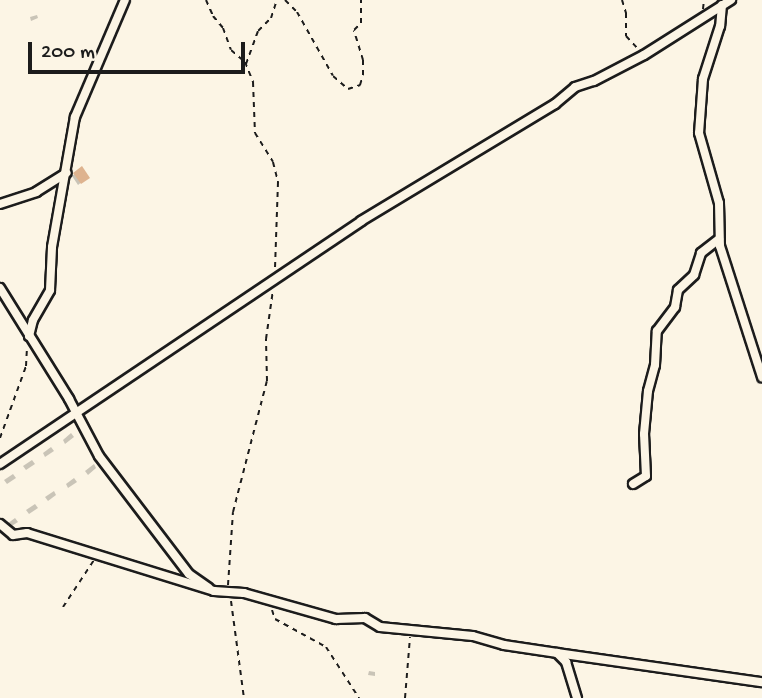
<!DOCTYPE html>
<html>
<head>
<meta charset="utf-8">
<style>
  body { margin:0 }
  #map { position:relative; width:762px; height:698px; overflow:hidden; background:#fcf5e5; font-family:"Gochi Hand",sans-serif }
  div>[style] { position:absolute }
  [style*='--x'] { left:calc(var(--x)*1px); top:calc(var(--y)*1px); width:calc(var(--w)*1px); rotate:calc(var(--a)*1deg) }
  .shadow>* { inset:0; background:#0003 }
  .building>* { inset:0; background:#deb38f }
  .path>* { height:2px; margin-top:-1px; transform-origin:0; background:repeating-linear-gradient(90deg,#1c1c1c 0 5px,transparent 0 10px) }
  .roads { filter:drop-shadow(2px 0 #1c1c1c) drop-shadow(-2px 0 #1c1c1c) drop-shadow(0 2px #1c1c1c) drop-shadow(0 -2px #1c1c1c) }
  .minor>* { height:8px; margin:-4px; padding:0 4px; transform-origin:4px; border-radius:4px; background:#fcf5e5 }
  span { translate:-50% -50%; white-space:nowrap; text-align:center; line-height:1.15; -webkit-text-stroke:5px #fcf5e5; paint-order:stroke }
  .scale { position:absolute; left:28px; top:42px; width:217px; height:32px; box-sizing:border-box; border:4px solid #1c1c1c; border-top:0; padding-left:9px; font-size:21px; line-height:24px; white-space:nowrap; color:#1c1c1c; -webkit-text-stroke:5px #fcf5e5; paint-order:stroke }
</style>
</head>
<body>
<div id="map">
  <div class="shadow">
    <i style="clip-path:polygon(37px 15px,38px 18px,31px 21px,30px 17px)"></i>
    <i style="clip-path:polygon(81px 169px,88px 177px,78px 185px,72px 176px)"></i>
    <i style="clip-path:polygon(71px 433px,74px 437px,65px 444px,63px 440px)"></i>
    <i style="clip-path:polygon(51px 447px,54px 451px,45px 457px,43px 453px)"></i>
    <i style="clip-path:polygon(32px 460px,35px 464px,26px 470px,23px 466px)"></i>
    <i style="clip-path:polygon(94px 464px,96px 468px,88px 475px,85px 471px)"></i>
    <i style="clip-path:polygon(13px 474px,16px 478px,7px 484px,4px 480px)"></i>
    <i style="clip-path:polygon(74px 478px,77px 482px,68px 488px,66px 484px)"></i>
    <i style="clip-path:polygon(54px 491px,56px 495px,48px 501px,45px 497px)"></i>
    <i style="clip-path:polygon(35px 504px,38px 508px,29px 514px,26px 510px)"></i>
    <i style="clip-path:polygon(15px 518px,18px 522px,10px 527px,7px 524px)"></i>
    <i style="clip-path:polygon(369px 671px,375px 672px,375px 676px,368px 675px)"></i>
  </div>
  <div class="building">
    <i style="clip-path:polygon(82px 166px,90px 178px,81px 184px,73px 173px)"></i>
  </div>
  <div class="path">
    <i style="--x:206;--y:0;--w:17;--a:66"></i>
    <i style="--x:213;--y:16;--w:16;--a:50"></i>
    <i style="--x:223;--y:28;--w:23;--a:70"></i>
    <i style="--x:231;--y:50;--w:18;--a:41"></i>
    <i style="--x:245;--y:62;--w:22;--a:68"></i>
    <i style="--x:253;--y:82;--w:51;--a:87.8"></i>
    <i style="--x:255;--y:133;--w:34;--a:58"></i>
    <i style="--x:273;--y:162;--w:21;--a:76"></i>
    <i style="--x:278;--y:182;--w:88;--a:92"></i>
    <i style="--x:285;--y:0;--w:17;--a:45"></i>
    <i style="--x:297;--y:12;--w:73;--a:60.6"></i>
    <i style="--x:333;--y:76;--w:20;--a:41"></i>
    <i style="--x:348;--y:89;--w:13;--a:-18"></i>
    <i style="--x:360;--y:85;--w:10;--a:-73"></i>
    <i style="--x:363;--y:75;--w:15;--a:-90"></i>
    <i style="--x:363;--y:60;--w:31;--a:-107"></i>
    <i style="--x:354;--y:30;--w:10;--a:-45"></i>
    <i style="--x:361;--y:23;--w:23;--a:-90"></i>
    <i style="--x:622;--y:0;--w:14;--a:73"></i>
    <i style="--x:626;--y:13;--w:23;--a:90"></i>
    <i style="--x:626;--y:36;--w:18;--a:47"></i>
    <i style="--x:703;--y:9;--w:9;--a:-84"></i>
    <i style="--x:246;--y:64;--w:35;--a:-70"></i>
    <i style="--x:258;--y:31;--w:18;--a:-45"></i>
    <i style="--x:271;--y:18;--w:19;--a:-72"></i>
    <i style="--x:0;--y:438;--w:77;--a:-70.1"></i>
    <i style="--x:26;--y:366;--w:20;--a:-87"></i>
    <i style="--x:228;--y:585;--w:73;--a:-86.1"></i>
    <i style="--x:233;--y:512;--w:135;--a:-75.5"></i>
    <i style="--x:267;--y:381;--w:42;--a:-91.4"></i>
    <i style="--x:266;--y:339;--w:49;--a:-81.9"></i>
    <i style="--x:231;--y:601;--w:98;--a:82.4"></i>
    <i style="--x:63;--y:607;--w:56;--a:-56.6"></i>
    <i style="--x:272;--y:610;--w:9;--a:72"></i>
    <i style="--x:275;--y:619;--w:58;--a:28.8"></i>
    <i style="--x:326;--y:647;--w:61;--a:57.1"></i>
    <i style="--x:405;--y:698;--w:61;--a:-85.3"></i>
  </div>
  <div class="roads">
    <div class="minor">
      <i style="--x:722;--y:5;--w:21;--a:95"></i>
      <i style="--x:720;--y:26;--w:56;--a:107.8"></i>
      <i style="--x:703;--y:79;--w:54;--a:94.2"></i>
      <i style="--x:699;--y:133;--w:73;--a:74.1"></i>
      <i style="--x:719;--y:203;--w:43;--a:88.7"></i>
      <i style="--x:720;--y:246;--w:138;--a:72.2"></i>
      <i style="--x:0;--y:204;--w:38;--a:-18"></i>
      <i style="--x:36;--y:192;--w:36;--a:-32"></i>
      <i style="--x:0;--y:288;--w:131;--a:58.1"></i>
      <i style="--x:69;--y:399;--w:64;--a:62.2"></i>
      <i style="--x:99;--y:456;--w:148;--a:52.7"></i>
      <i style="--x:189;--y:574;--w:24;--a:35"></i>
      <i style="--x:29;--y:336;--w:16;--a:-76"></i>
      <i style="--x:33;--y:320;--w:34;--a:-60"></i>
      <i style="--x:50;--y:290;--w:43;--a:-87.3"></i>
      <i style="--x:52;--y:247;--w:132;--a:-80"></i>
      <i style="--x:75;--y:117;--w:127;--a:-66.9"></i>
      <i style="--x:0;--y:464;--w:435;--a:-33.9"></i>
      <i style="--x:361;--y:221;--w:227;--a:-31.1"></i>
      <i style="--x:555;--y:104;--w:26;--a:-40"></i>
      <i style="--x:575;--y:87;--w:20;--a:-18"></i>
      <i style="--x:594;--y:81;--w:56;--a:-27.5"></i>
      <i style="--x:644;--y:55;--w:103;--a:-32.3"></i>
      <i style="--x:633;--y:484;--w:15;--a:-32"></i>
      <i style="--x:646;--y:476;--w:42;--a:-92.7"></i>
      <i style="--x:644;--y:434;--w:43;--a:-84.7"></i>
      <i style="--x:648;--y:391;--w:27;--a:-75"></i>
      <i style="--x:655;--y:365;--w:34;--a:-87"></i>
      <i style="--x:657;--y:331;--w:30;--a:-53"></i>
      <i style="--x:675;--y:307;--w:17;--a:-80"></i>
      <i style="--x:678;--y:290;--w:22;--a:-43"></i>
      <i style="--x:694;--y:275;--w:23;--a:-72"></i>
      <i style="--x:701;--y:253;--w:23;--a:-38"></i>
      <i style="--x:0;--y:524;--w:17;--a:40"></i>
      <i style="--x:13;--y:535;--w:14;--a:-8"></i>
      <i style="--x:27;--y:533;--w:196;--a:17.2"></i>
      <i style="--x:214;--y:591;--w:30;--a:4"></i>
      <i style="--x:244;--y:593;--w:96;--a:15.8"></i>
      <i style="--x:336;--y:619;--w:29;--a:-2"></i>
      <i style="--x:365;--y:618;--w:17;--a:31"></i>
      <i style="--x:380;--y:627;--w:93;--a:5.5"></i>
      <i style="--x:473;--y:636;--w:32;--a:16"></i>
      <i style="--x:504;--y:645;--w:54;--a:8.6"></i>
      <i style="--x:557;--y:653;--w:13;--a:45"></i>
      <i style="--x:566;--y:662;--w:38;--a:73"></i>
      <i style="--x:557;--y:653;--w:207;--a:8.1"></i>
    </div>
  </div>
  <div class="scale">200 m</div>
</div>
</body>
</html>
